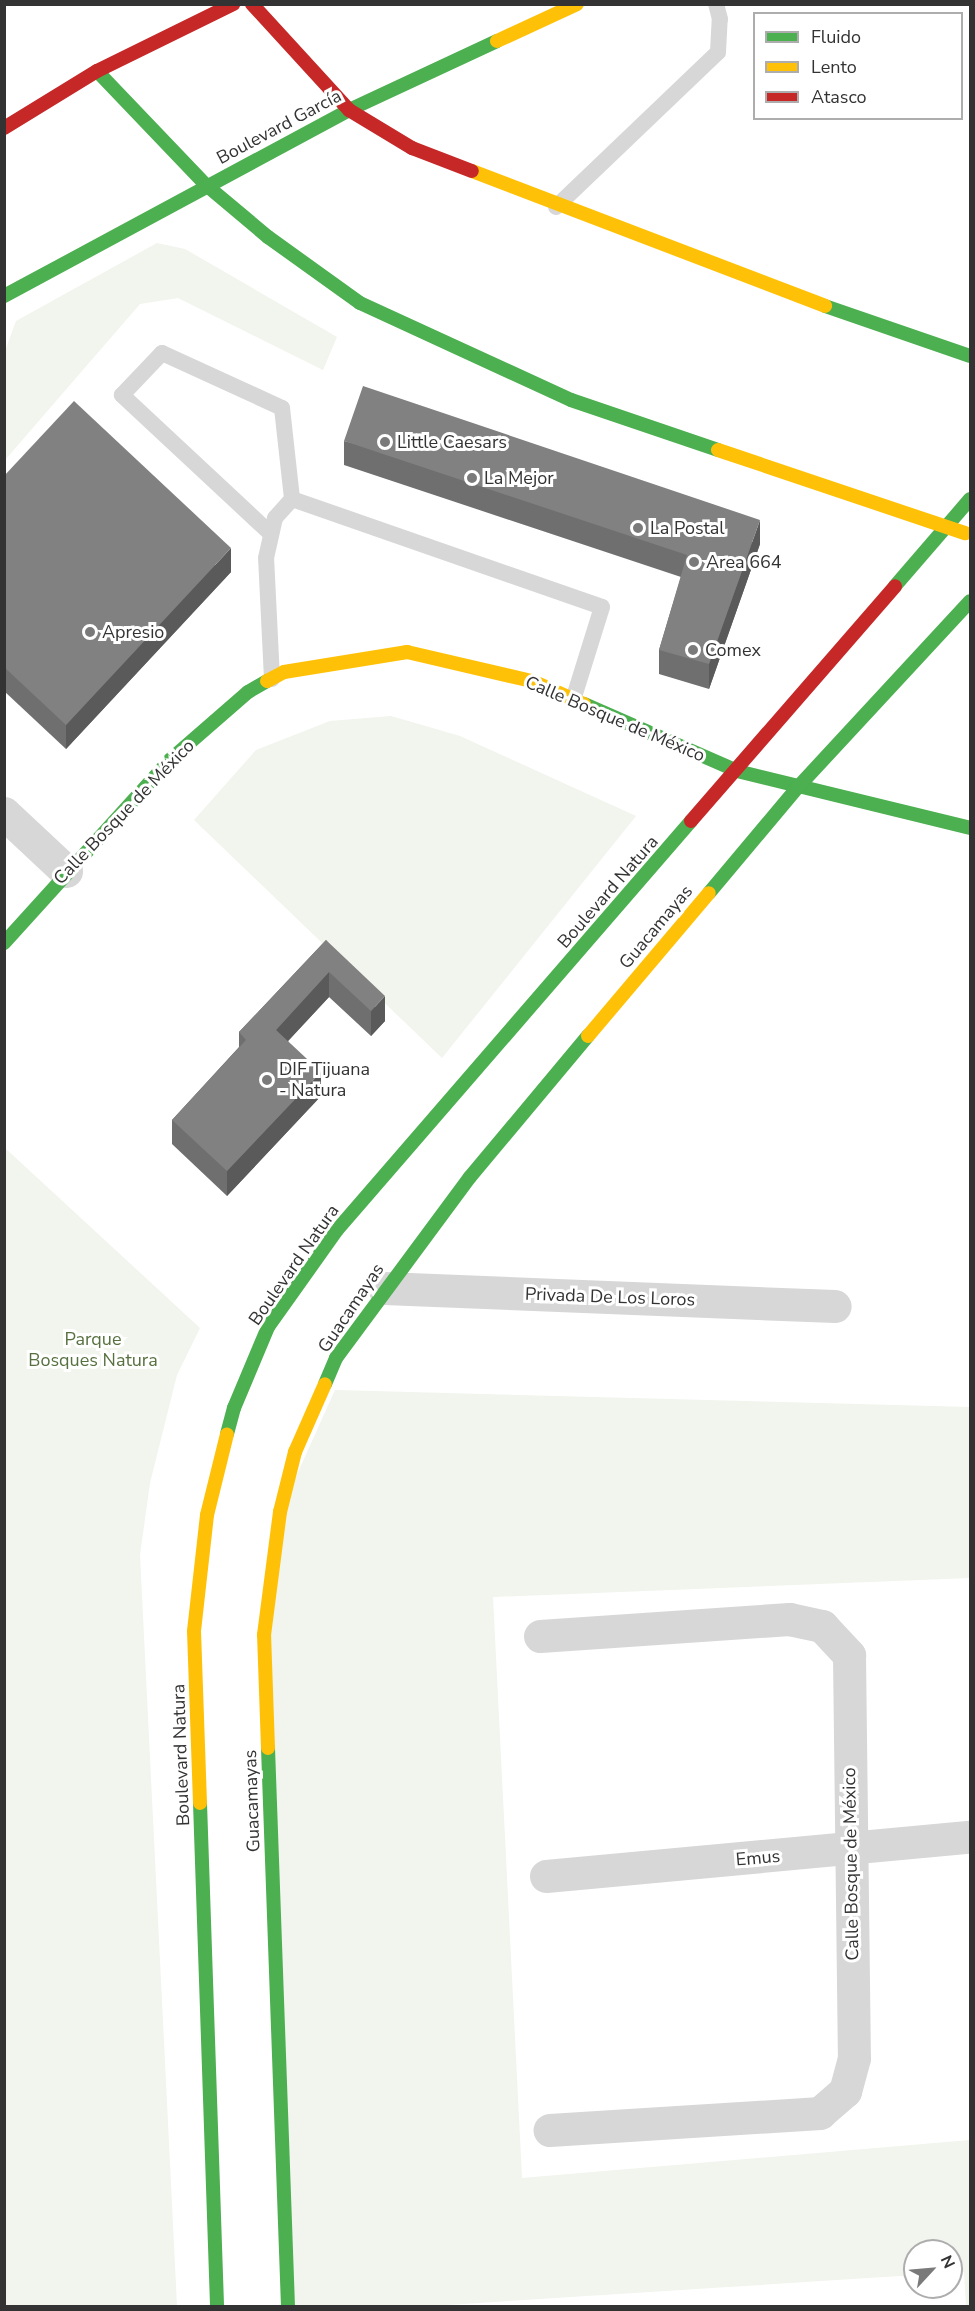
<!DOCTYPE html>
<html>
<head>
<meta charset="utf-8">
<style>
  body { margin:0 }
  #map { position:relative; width:975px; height:2311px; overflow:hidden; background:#fff; font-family:"Nunito Sans",sans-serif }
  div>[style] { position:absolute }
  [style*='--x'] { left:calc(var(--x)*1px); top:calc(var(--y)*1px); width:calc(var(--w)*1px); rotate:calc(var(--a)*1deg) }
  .green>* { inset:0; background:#f1f5ed }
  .lane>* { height:16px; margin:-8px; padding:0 8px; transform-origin:8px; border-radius:8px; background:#d7d7d7 }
  .street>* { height:33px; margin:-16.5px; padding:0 16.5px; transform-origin:16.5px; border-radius:16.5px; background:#d7d7d7 }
  .fast>* { height:14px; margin:-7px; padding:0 7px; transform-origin:7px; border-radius:7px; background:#4caf50 }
  .slow>* { height:14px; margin:-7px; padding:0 7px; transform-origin:7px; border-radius:7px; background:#ffc107 }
  .jam>* { height:14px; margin:-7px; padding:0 7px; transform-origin:7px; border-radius:7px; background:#c62828 }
  .wall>* { inset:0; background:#6f6f6f }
  .shaded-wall>* { inset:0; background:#5a5a5a }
  .building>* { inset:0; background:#818181 }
  .dots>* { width:16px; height:16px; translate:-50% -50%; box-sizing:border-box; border:3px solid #fff; border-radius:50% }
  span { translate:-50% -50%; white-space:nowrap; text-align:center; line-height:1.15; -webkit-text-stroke:6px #fff; paint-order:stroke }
  .street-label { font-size:18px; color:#333 }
  .poi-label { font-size:18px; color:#333 }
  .left { translate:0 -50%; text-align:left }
  .park-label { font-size:18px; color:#56703f }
  .frame { position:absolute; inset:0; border:6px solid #333; pointer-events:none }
  .legend { position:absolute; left:753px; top:12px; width:210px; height:108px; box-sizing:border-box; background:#fff; border:2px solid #adadad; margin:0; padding:8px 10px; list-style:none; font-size:18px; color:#333 }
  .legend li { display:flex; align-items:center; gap:12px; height:30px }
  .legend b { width:30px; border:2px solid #adadad }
  .north { position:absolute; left:903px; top:2239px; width:60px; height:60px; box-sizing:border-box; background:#fff; border:2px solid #adadad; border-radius:50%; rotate:64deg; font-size:16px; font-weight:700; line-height:24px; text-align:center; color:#333 }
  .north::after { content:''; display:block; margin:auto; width:21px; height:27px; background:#7a7a7a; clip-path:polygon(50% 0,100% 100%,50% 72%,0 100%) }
</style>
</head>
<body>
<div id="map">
  <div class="green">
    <i style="clip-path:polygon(157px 243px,185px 249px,337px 337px,323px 370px,178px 298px,140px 304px,5px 460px,5px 351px,16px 321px)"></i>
    <i style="clip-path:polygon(391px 716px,460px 736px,636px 816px,442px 1058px,194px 820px,256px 750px,330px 721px)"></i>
    <i style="clip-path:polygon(5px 1148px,200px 1328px,177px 1375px,150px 1483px,140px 1555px,177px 2306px,5px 2306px)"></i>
    <i style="clip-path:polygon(335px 1390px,970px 1407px,970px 1578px,493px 1597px,522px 2178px,970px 2140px,970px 2306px,966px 2306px,964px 2272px,951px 2272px,951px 2251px,915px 2251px,915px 2275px,432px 2306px,288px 2306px,264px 1635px,280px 1512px)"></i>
  </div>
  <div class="lane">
    <i style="--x:556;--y:207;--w:224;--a:-43.7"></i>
    <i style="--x:718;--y:52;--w:33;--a:-87"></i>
    <i style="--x:720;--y:19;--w:16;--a:-105"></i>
    <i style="--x:271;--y:534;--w:204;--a:-137"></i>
    <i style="--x:122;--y:395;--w:58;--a:-46.4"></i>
    <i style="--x:162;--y:353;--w:132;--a:24.6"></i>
    <i style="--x:282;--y:408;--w:92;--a:83.7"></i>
    <i style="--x:272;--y:679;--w:121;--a:-92.8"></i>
    <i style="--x:266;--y:558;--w:41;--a:-77.3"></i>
    <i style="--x:275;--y:518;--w:25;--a:-48"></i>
    <i style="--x:292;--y:499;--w:328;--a:19.2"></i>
    <i style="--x:602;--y:607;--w:97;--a:107.3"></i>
  </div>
  <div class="street">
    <i style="--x:4;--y:813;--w:85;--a:43.1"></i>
    <i style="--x:384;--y:1288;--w:451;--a:2.3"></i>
    <i style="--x:540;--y:1636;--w:250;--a:-3.9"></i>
    <i style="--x:789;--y:1619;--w:34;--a:12"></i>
    <i style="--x:822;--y:1626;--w:40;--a:47"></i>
    <i style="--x:849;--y:1655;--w:403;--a:89.3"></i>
    <i style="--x:854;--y:2058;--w:34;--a:105"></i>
    <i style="--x:845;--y:2091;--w:33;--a:139"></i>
    <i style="--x:820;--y:2113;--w:271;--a:176.4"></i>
    <i style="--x:546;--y:1876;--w:426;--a:-5.3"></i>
  </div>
  <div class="fast">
    <i style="--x:97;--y:71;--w:158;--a:46.3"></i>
    <i style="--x:206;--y:185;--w:81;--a:40"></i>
    <i style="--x:268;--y:237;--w:113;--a:35.7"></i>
    <i style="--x:360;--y:303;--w:232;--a:24.7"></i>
    <i style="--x:571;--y:400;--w:155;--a:18.8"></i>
    <i style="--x:4;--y:296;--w:392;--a:-28.3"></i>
    <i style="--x:349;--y:110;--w:163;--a:-25"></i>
    <i style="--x:825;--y:306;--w:153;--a:19"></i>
    <i style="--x:895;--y:586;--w:115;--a:-49.2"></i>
    <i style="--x:584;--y:704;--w:167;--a:23.6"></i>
    <i style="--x:737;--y:771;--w:240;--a:13.7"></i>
    <i style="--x:709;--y:893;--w:138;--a:-50"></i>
    <i style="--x:798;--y:787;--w:253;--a:-47.2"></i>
    <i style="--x:4;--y:943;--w:248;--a:-47.8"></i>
    <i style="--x:171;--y:759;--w:102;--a:-41"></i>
    <i style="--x:248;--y:692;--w:22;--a:-30"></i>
    <i style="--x:325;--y:1384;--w:28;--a:-67"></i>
    <i style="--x:336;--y:1358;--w:225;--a:-53.5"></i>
    <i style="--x:470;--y:1177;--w:184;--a:-50.1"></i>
    <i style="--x:227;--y:1434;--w:27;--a:-75"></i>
    <i style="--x:234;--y:1408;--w:88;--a:-67.2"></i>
    <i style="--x:268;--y:1327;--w:119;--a:-54.6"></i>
    <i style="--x:337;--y:1230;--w:541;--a:-49.12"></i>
    <i style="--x:268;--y:1748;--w:558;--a:87.95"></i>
    <i style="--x:200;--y:1803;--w:503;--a:88.06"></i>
  </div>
  <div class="slow">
    <i style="--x:497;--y:41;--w:88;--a:-24.8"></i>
    <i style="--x:472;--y:171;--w:378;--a:20.9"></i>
    <i style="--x:718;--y:450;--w:261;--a:18.6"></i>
    <i style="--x:267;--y:681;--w:19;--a:-28"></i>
    <i style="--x:284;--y:672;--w:125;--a:-9.2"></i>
    <i style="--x:407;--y:652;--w:128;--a:13.1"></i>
    <i style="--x:532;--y:681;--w:57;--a:23.9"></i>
    <i style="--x:588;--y:1036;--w:187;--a:-49.8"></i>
    <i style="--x:268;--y:1748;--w:113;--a:-92"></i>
    <i style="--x:264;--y:1635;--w:124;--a:-82.6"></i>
    <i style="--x:280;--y:1512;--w:62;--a:-76"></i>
    <i style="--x:295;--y:1452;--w:74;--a:-66.2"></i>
    <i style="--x:200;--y:1803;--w:172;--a:-92"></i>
    <i style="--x:194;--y:1631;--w:117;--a:-83.6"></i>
    <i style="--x:207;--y:1515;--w:83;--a:-76.1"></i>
  </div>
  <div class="jam">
    <i style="--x:252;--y:4;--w:144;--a:47.5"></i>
    <i style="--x:349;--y:110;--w:74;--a:31.1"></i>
    <i style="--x:412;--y:148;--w:64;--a:21"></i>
    <i style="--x:4;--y:128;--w:109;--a:-31.5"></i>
    <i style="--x:97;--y:71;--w:152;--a:-26.2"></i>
    <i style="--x:691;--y:821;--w:311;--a:-49"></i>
  </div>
  <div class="wall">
    <i style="clip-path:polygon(344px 441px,760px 544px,709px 689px,659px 674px,659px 650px,681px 577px,344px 465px)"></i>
    <i style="clip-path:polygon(4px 476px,231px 572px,66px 749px,4px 691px)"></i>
    <i style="clip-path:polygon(326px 940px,385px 1021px,371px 1036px,329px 997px,288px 1041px,321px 1096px,227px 1196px,172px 1144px,172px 1120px,239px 1047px,239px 1032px)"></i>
  </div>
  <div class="shaded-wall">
    <i style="clip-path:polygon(760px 520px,760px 544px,709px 689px,709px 664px)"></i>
    <i style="clip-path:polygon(231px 548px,231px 572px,66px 749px,66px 725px)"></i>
    <i style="clip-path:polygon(329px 972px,329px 997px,276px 1054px,276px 1030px)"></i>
    <i style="clip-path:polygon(385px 996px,385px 1021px,371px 1036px,371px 1011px)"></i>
    <i style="clip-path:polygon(321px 1072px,321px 1096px,227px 1196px,227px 1171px)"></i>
  </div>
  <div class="building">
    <i style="clip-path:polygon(363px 386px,760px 520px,709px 664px,659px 650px,687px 555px,344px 441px)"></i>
    <i style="clip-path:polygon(74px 401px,231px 548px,66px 725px,4px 667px,4px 476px)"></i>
    <i style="clip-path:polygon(326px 940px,385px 996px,371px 1011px,329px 972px,276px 1030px,321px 1072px,227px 1171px,172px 1120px,246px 1040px,239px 1032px)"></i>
  </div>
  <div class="dots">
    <i style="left:385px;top:442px;background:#7a7a7a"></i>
    <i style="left:472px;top:478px;background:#7a7a7a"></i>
    <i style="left:638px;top:528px;background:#7a7a7a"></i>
    <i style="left:694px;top:562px;background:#7a7a7a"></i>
    <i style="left:90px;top:632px;background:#7a7a7a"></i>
    <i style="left:693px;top:650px;background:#7a7a7a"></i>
    <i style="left:267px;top:1080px;background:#7a7a7a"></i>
  </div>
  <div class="street-label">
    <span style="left:279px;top:127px;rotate:-28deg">Boulevard García</span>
    <span style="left:615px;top:719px;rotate:23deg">Calle Bosque de México</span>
    <span style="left:124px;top:812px;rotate:-46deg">Calle Bosque de México</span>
    <span style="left:608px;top:892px;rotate:-49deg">Boulevard Natura</span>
    <span style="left:656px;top:927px;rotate:-50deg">Guacamayas</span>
    <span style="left:294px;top:1265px;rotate:-55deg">Boulevard Natura</span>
    <span style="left:610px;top:1297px;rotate:2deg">Privada De Los Loros</span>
    <span style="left:351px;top:1308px;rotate:-56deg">Guacamayas</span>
    <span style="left:181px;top:1755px;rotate:-92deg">Boulevard Natura</span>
    <span style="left:252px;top:1801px;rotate:-92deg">Guacamayas</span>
    <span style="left:758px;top:1858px;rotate:-5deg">Emus</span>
    <span style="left:851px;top:1864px;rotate:-91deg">Calle Bosque de México</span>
  </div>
  <div class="poi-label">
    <span class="left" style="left:397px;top:442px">Little Caesars</span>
    <span class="left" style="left:484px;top:478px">La Mejor</span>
    <span class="left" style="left:650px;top:528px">La Postal</span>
    <span class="left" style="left:706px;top:562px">Area 664</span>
    <span class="left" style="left:102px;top:632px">Apresio</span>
    <span class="left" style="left:705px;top:650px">Comex</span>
    <span class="left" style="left:279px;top:1080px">DIF Tijuana<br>- Natura</span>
  </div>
  <div class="park-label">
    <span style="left:93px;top:1350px">Parque<br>Bosques Natura</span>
  </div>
  <div class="frame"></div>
  <ul class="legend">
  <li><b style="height:8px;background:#4caf50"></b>Fluido</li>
  <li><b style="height:8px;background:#ffc107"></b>Lento</li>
  <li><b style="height:8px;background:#c62828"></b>Atasco</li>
  </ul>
  <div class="north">N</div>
</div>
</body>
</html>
